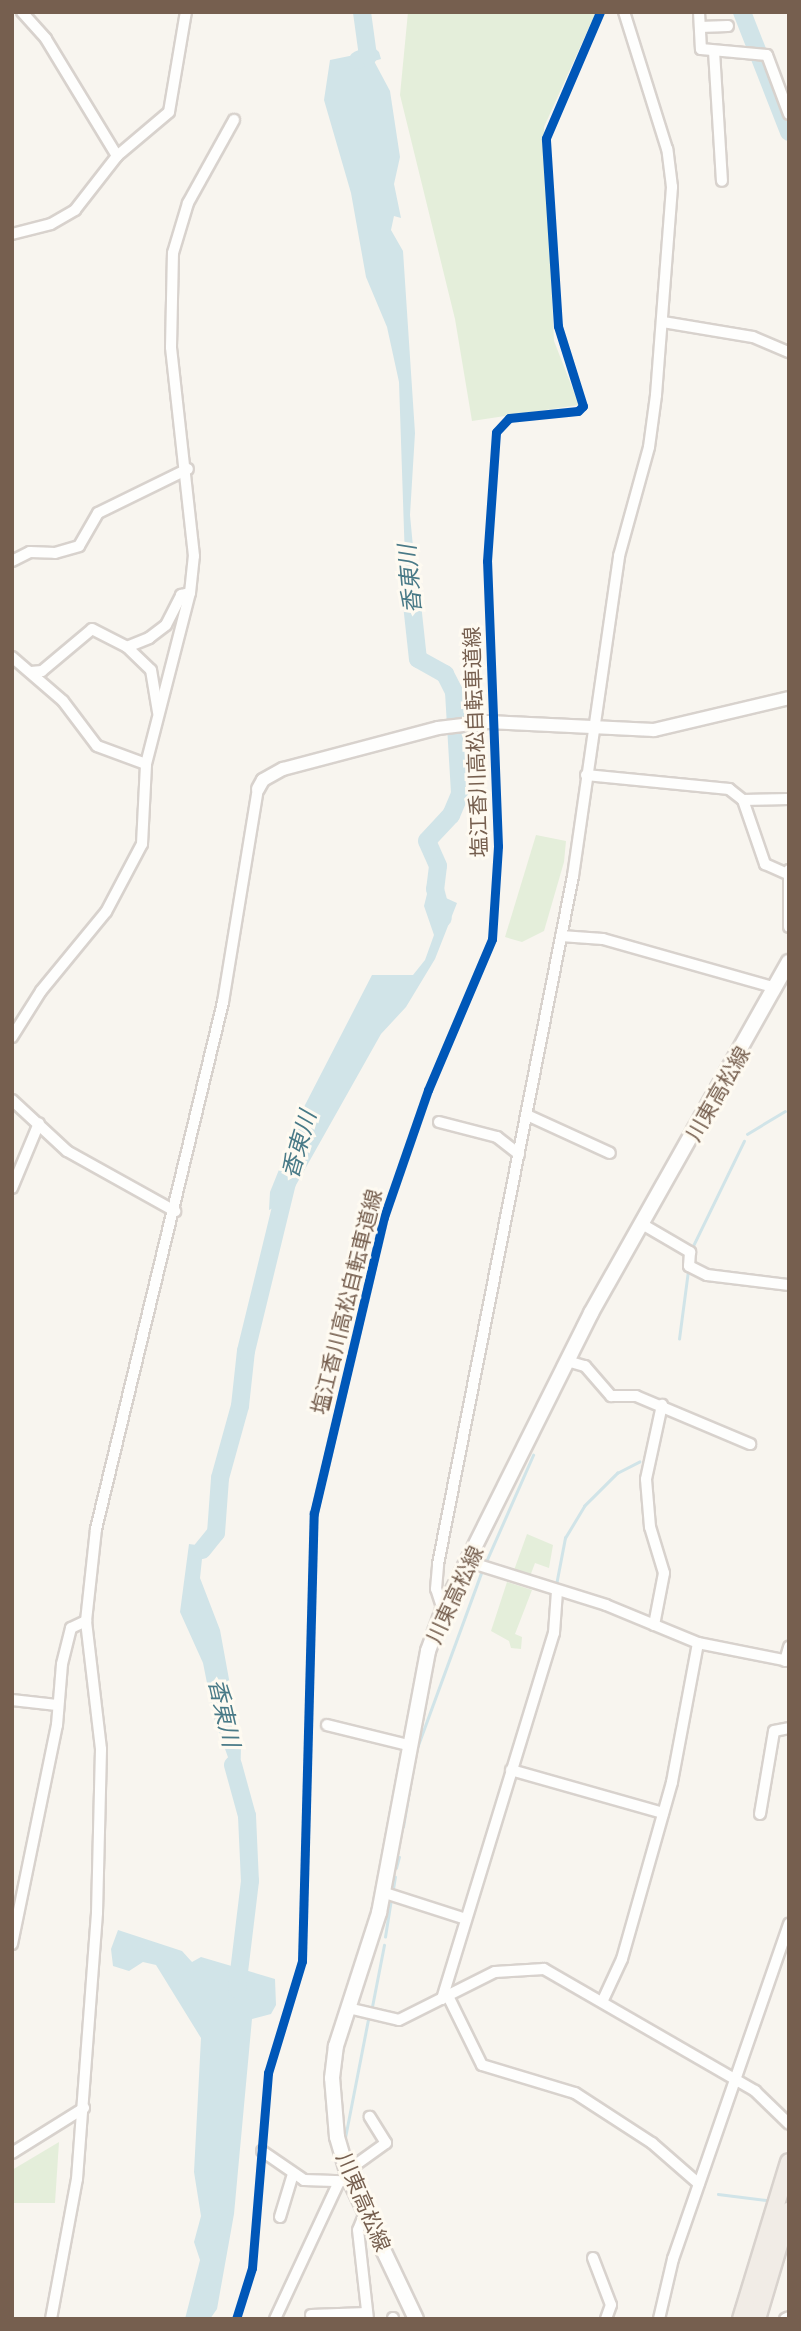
<!DOCTYPE html>
<html>
<head>
<meta charset="utf-8">
<style>
  body { margin:0 }
  #map { position:relative; width:801px; height:2331px; overflow:hidden; background:#f8f5ef; font-family:Signika,"Noto Sans JP",sans-serif }
  div>[style] { position:absolute }
  [style*='--x'] { left:calc(var(--x)*1px); top:calc(var(--y)*1px); width:calc(var(--w)*1px); rotate:calc(var(--a)*1deg) }
  .green>* { inset:0; background:#e4eeda }
  .water>* { inset:0; background:#d1e4e8 }
  .stream>* { height:2.5px; margin:-1.25px; padding:0 1.25px; transform-origin:1.25px; border-radius:1.25px; background:#d1e4e8 }
  .river>* { height:18px; margin:-9px; padding:0 9px; transform-origin:9px; border-radius:9px; background:#d1e4e8 }
  .roads { filter:drop-shadow(2px 0 #d8d2cd) drop-shadow(-2px 0 #d8d2cd) drop-shadow(0 2px #d8d2cd) drop-shadow(0 -2px #d8d2cd) }
  .minor>* { height:10px; margin:-5px; padding:0 5px; transform-origin:5px; border-radius:5px; background:#fefefd }
  .tertiary>* { height:12px; margin:-6px; padding:0 6px; transform-origin:6px; border-radius:6px; background:#fefefd }
  .secondary>* { height:14px; margin:-7px; padding:0 7px; transform-origin:7px; border-radius:7px; background:#fefefd }
  .trunk>* { height:16px; margin:-8px; padding:0 8px; transform-origin:8px; border-radius:8px; background:#f1ece6 }
  .cycleway>* { height:9px; margin:-4.5px; padding:0 4.5px; transform-origin:4.5px; border-radius:4.5px; background:#0057b8 }
  span { translate:-50% -50%; white-space:nowrap; text-align:center; line-height:1.15; -webkit-text-stroke:6px #fefaf1; paint-order:stroke }
  .street-label { font-size:21px; color:#765f4f }
  .water-label { font-size:23px; color:#497a87; font-style:italic }
  .frame { position:absolute; inset:0; border:14px solid #765f4f; pointer-events:none }
</style>
</head>
<body>
<div id="map">
  <div class="green">
    <i style="clip-path:polygon(408px 12px,596px 12px,544px 127px,554px 341px,579px 405px,472px 421px,455px 319px,400px 95px)"></i>
    <i style="clip-path:polygon(536px 835px,566px 841px,564px 862px,544px 931px,522px 942px,505px 937px)"></i>
    <i style="clip-path:polygon(527px 1534px,553px 1545px,549px 1568px,535px 1563px,529px 1579px,513px 1573px)"></i>
    <i style="clip-path:polygon(507px 1582px,532px 1590px,515px 1634px,522px 1637px,521px 1649px,511px 1648px,509px 1641px,491px 1631px)"></i>
    <i style="clip-path:polygon(59px 2142px,55px 2203px,12px 2203px,12px 2170px)"></i>
  </div>
  <div class="water">
    <i style="clip-path:polygon(369px 43px,379px 52px,381px 59px,374px 61px,390px 91px,400px 157px,394px 184px,401px 218px,394px 216px,391px 230px,403px 251px,415px 433px,410px 515px,418px 600px,417px 614px,407px 620px,399px 382px,387px 327px,366px 277px,351px 193px,324px 100px,330px 60px,364px 53px)"></i>
    <i style="clip-path:polygon(428px 890px,457px 903px,435px 959px,406px 1007px,381px 1034px,287px 1201px,269px 1210px,270px 1192px,305px 1105px,372px 975px,413px 975px,425px 960px,434px 935px,424px 906px)"></i>
    <i style="clip-path:polygon(213px 1533px,220px 1534px,202px 1559px,200px 1578px,220px 1630px,241px 1745px,240px 1791px,214px 1718px,203px 1663px,180px 1612px,189px 1544px,204px 1546px)"></i>
    <i style="clip-path:polygon(118px 1930px,182px 1951px,192px 1962px,201px 1957px,275px 1979px,276px 2005px,271px 2014px,252px 2019px,234px 2214px,217px 2309px,210px 2319px,185px 2319px,200px 2260px,194px 2242px,201px 2216px,194px 2172px,201px 2038px,156px 1965px,143px 1962px,129px 1971px,113px 1966px,111px 1949px)"></i>
  </div>
  <div class="stream">
    <i style="--x:747;--y:1134;--w:44;--a:-31.2"></i>
    <i style="--x:691;--y:1250;--w:121;--a:-64.1"></i>
    <i style="--x:679;--y:1339;--w:69;--a:-82.5"></i>
    <i style="--x:485;--y:1564;--w:119;--a:-66.2"></i>
    <i style="--x:556;--y:1585;--w:48;--a:-79.2"></i>
    <i style="--x:565;--y:1538;--w:37;--a:-59"></i>
    <i style="--x:584;--y:1506;--w:47;--a:-45"></i>
    <i style="--x:617;--y:1473;--w:25;--a:-27"></i>
    <i style="--x:417;--y:1748;--w:189;--a:-69.9"></i>
    <i style="--x:403;--y:1827;--w:43;--a:-80.5"></i>
    <i style="--x:396;--y:1868;--w:11;--a:-75"></i>
    <i style="--x:393;--y:1889;--w:12;--a:-81"></i>
    <i style="--x:385;--y:1937;--w:37;--a:-81"></i>
    <i style="--x:371;--y:2012;--w:68;--a:-79"></i>
    <i style="--x:344;--y:2143;--w:125;--a:-79"></i>
    <i style="--x:718;--y:2194;--w:48;--a:7.1"></i>
  </div>
  <div class="river">
    <i style="--x:742;--y:12;--w:129;--a:68.6"></i>
    <i style="--x:358;--y:60;--w:11;--a:-22"></i>
    <i style="--x:368;--y:56;--w:44;--a:-97.8"></i>
    <i style="--x:411;--y:595;--w:64;--a:83.8"></i>
    <i style="--x:418;--y:659;--w:31;--a:29"></i>
    <i style="--x:445;--y:674;--w:20;--a:63"></i>
    <i style="--x:454;--y:692;--w:102;--a:86.6"></i>
    <i style="--x:460;--y:794;--w:23;--a:113"></i>
    <i style="--x:451;--y:815;--w:35;--a:133"></i>
    <i style="--x:427;--y:841;--w:27;--a:66"></i>
    <i style="--x:438;--y:866;--w:23;--a:97"></i>
    <i style="--x:435;--y:889;--w:30;--a:75"></i>
    <i style="--x:202;--y:1550;--w:22;--a:-51"></i>
    <i style="--x:216;--y:1533;--w:55;--a:-85.8"></i>
    <i style="--x:220;--y:1478;--w:75;--a:-74.5"></i>
    <i style="--x:240;--y:1406;--w:55;--a:-83.8"></i>
    <i style="--x:246;--y:1351;--w:173;--a:-76.3"></i>
    <i style="--x:233;--y:1765;--w:53;--a:74.6"></i>
    <i style="--x:247;--y:1816;--w:65;--a:87.4"></i>
    <i style="--x:250;--y:1881;--w:109;--a:96.9"></i>
  </div>
  <div class="roads">
    <div class="minor">
      <i style="--x:22;--y:12;--w:36;--a:48"></i>
      <i style="--x:46;--y:39;--w:137;--a:58.7"></i>
      <i style="--x:699;--y:12;--w:37;--a:87"></i>
      <i style="--x:701;--y:49;--w:66;--a:5.2"></i>
      <i style="--x:767;--y:55;--w:63;--a:69.6"></i>
      <i style="--x:700;--y:27;--w:28;--a:-2"></i>
      <i style="--x:714;--y:51;--w:130;--a:86.5"></i>
      <i style="--x:12;--y:234;--w:40;--a:-14.4"></i>
      <i style="--x:51;--y:224;--w:28;--a:-30"></i>
      <i style="--x:75;--y:210;--w:68;--a:-52.1"></i>
      <i style="--x:117;--y:156;--w:68;--a:-40.2"></i>
      <i style="--x:169;--y:112;--w:101;--a:-80.4"></i>
      <i style="--x:663;--y:322;--w:91;--a:9.5"></i>
      <i style="--x:753;--y:337;--w:39;--a:23"></i>
      <i style="--x:12;--y:561;--w:20;--a:-27"></i>
      <i style="--x:30;--y:552;--w:25;--a:2"></i>
      <i style="--x:55;--y:553;--w:25;--a:-16"></i>
      <i style="--x:79;--y:546;--w:38;--a:-60"></i>
      <i style="--x:98;--y:513;--w:100;--a:-26.1"></i>
      <i style="--x:127;--y:647;--w:33;--a:44"></i>
      <i style="--x:151;--y:670;--w:43;--a:80.5"></i>
      <i style="--x:12;--y:657;--w:67;--a:40.8"></i>
      <i style="--x:63;--y:701;--w:56;--a:52.9"></i>
      <i style="--x:97;--y:746;--w:52;--a:20.2"></i>
      <i style="--x:31;--y:672;--w:11;--a:-5"></i>
      <i style="--x:42;--y:671;--w:65;--a:-40"></i>
      <i style="--x:92;--y:629;--w:39;--a:27"></i>
      <i style="--x:127;--y:647;--w:24;--a:-22"></i>
      <i style="--x:149;--y:638;--w:21;--a:-37"></i>
      <i style="--x:166;--y:625;--w:34;--a:-63"></i>
      <i style="--x:181;--y:595;--w:9;--a:-13"></i>
      <i style="--x:586;--y:775;--w:144;--a:5.6"></i>
      <i style="--x:729;--y:789;--w:18;--a:38"></i>
      <i style="--x:743;--y:800;--w:68;--a:71"></i>
      <i style="--x:765;--y:864;--w:24;--a:24"></i>
      <i style="--x:743;--y:800;--w:46;--a:-1.2"></i>
      <i style="--x:789;--y:870;--w:57;--a:90"></i>
      <i style="--x:561;--y:936;--w:42;--a:4.1"></i>
      <i style="--x:603;--y:939;--w:180;--a:15.8"></i>
      <i style="--x:12;--y:1037;--w:54;--a:-57.8"></i>
      <i style="--x:41;--y:991;--w:102;--a:-50.6"></i>
      <i style="--x:106;--y:912;--w:77;--a:-62.1"></i>
      <i style="--x:142;--y:844;--w:80;--a:-87.1"></i>
      <i style="--x:146;--y:764;--w:177;--a:-75.6"></i>
      <i style="--x:190;--y:593;--w:37;--a:-84"></i>
      <i style="--x:194;--y:556;--w:210;--a:-96.3"></i>
      <i style="--x:171;--y:347;--w:94;--a:-88.8"></i>
      <i style="--x:173;--y:253;--w:52;--a:-73.3"></i>
      <i style="--x:188;--y:203;--w:95;--a:-61"></i>
      <i style="--x:12;--y:1100;--w:75;--a:42.8"></i>
      <i style="--x:67;--y:1151;--w:124;--a:29.1"></i>
      <i style="--x:527;--y:1115;--w:91;--a:24.6"></i>
      <i style="--x:439;--y:1122;--w:60;--a:14.5"></i>
      <i style="--x:497;--y:1137;--w:28;--a:38"></i>
      <i style="--x:12;--y:1188;--w:70;--a:-67.4"></i>
      <i style="--x:642;--y:1224;--w:56;--a:30.3"></i>
      <i style="--x:690;--y:1252;--w:14;--a:94"></i>
      <i style="--x:689;--y:1266;--w:20;--a:27"></i>
      <i style="--x:707;--y:1275;--w:83;--a:7"></i>
      <i style="--x:567;--y:1361;--w:19;--a:16"></i>
      <i style="--x:585;--y:1366;--w:40;--a:49"></i>
      <i style="--x:611;--y:1396;--w:25;--a:0"></i>
      <i style="--x:636;--y:1396;--w:124;--a:22.8"></i>
      <i style="--x:469;--y:1562;--w:144;--a:17.4"></i>
      <i style="--x:606;--y:1605;--w:100;--a:22.4"></i>
      <i style="--x:698;--y:1643;--w:93;--a:11.2"></i>
      <i style="--x:443;--y:1610;--w:22;--a:-108"></i>
      <i style="--x:436;--y:1589;--w:25;--a:-85"></i>
      <i style="--x:438;--y:1564;--w:701;--a:-78.9"></i>
      <i style="--x:573;--y:876;--w:323;--a:-81.8"></i>
      <i style="--x:619;--y:556;--w:113;--a:-74.6"></i>
      <i style="--x:649;--y:447;--w:52;--a:-82.3"></i>
      <i style="--x:656;--y:395;--w:209;--a:-85.6"></i>
      <i style="--x:672;--y:187;--w:38;--a:-97"></i>
      <i style="--x:667;--y:149;--w:144;--a:-107.4"></i>
      <i style="--x:654;--y:1625;--w:53;--a:-79.1"></i>
      <i style="--x:664;--y:1573;--w:48;--a:-106.9"></i>
      <i style="--x:650;--y:1527;--w:48;--a:-94.8"></i>
      <i style="--x:646;--y:1479;--w:76;--a:-77.8"></i>
      <i style="--x:785;--y:1661;--w:15;--a:-74"></i>
      <i style="--x:12;--y:1700;--w:45;--a:6.3"></i>
      <i style="--x:327;--y:1725;--w:83;--a:13.9"></i>
      <i style="--x:511;--y:1770;--w:158;--a:15.8"></i>
      <i style="--x:760;--y:1814;--w:84;--a:-80.4"></i>
      <i style="--x:774;--y:1731;--w:15;--a:-11"></i>
      <i style="--x:382;--y:1892;--w:88;--a:17.8"></i>
      <i style="--x:12;--y:1944;--w:224;--a:-78.4"></i>
      <i style="--x:57;--y:1725;--w:61;--a:-85.3"></i>
      <i style="--x:62;--y:1664;--w:37;--a:-76"></i>
      <i style="--x:71;--y:1628;--w:17;--a:-25"></i>
      <i style="--x:86;--y:1621;--w:93;--a:-83.8"></i>
      <i style="--x:96;--y:1529;--w:542;--a:-76.45"></i>
      <i style="--x:223;--y:1002;--w:216;--a:-80.7"></i>
      <i style="--x:448;--y:1996;--w:77;--a:63.8"></i>
      <i style="--x:482;--y:2065;--w:97;--a:16.8"></i>
      <i style="--x:575;--y:2093;--w:92;--a:33"></i>
      <i style="--x:652;--y:2143;--w:62;--a:41.1"></i>
      <i style="--x:442;--y:1999;--w:383;--a:-73"></i>
      <i style="--x:554;--y:1633;--w:42;--a:-85.9"></i>
      <i style="--x:603;--y:2000;--w:45;--a:-65.1"></i>
      <i style="--x:622;--y:1959;--w:184;--a:-74.2"></i>
      <i style="--x:672;--y:1782;--w:141;--a:-79.4"></i>
      <i style="--x:348;--y:2008;--w:52;--a:13.2"></i>
      <i style="--x:399;--y:2020;--w:107;--a:-26.6"></i>
      <i style="--x:495;--y:1972;--w:49;--a:-3.5"></i>
      <i style="--x:544;--y:1969;--w:244;--a:30"></i>
      <i style="--x:755;--y:2091;--w:47;--a:44.1"></i>
      <i style="--x:262;--y:2151;--w:51;--a:34.6"></i>
      <i style="--x:304;--y:2180;--w:38;--a:2"></i>
      <i style="--x:12;--y:2153;--w:85;--a:-32"></i>
      <i style="--x:347;--y:2171;--w:48;--a:-35.7"></i>
      <i style="--x:386;--y:2143;--w:31;--a:-122"></i>
      <i style="--x:365;--y:2213;--w:18;--a:112"></i>
      <i style="--x:358;--y:2230;--w:90;--a:83.6"></i>
      <i style="--x:280;--y:2217;--w:45;--a:-73.2"></i>
      <i style="--x:593;--y:2258;--w:50;--a:69"></i>
      <i style="--x:611;--y:2305;--w:15;--a:110"></i>
      <i style="--x:311;--y:2315;--w:56;--a:-2"></i>
      <i style="--x:393;--y:2318;--w:1;--a:90"></i>
      <i style="--x:51;--y:2319;--w:142;--a:-79.5"></i>
      <i style="--x:77;--y:2179;--w:267;--a:-85.7"></i>
      <i style="--x:97;--y:1913;--w:164;--a:-88.6"></i>
      <i style="--x:101;--y:1749;--w:129;--a:-96.7"></i>
      <i style="--x:275;--y:2319;--w:151;--a:-65"></i>
      <i style="--x:659;--y:2319;--w:62;--a:-76.9"></i>
      <i style="--x:673;--y:2259;--w:355;--a:-70.9"></i>
      <i style="--x:785;--y:2319;--w:4;--a:-27"></i>
    </div>
    <div class="tertiary">
      <i style="--x:258;--y:789;--w:10;--a:-61"></i>
      <i style="--x:263;--y:780;--w:23;--a:-29"></i>
      <i style="--x:283;--y:769;--w:160;--a:-14.8"></i>
      <i style="--x:438;--y:728;--w:50;--a:-6.8"></i>
      <i style="--x:488;--y:722;--w:166;--a:2.8"></i>
      <i style="--x:654;--y:730;--w:139;--a:-13.3"></i>
    </div>
    <div class="secondary">
      <i style="--x:416;--y:2319;--w:156;--a:-115.4"></i>
      <i style="--x:349;--y:2178;--w:43;--a:-106.3"></i>
      <i style="--x:337;--y:2137;--w:59;--a:-94.8"></i>
      <i style="--x:332;--y:2078;--w:32;--a:-83"></i>
      <i style="--x:336;--y:2046;--w:140;--a:-72.1"></i>
      <i style="--x:379;--y:1913;--w:267;--a:-79.4"></i>
      <i style="--x:428;--y:1651;--w:44;--a:-69.9"></i>
      <i style="--x:443;--y:1610;--w:332;--a:-63.5"></i>
      <i style="--x:591;--y:1313;--w:403;--a:-60.6"></i>
    </div>
    <div class="trunk">
      <i style="--x:741;--y:2319;--w:164;--a:-73"></i>
      <i style="--x:757;--y:2319;--w:113;--a:-73.5"></i>
    </div>
  </div>
  <div class="cycleway">
    <i style="--x:236;--y:2319;--w:53;--a:-72.6"></i>
    <i style="--x:252;--y:2268;--w:196;--a:-85.3"></i>
    <i style="--x:268;--y:2073;--w:117;--a:-73.1"></i>
    <i style="--x:302;--y:1961;--w:448;--a:-88.5"></i>
    <i style="--x:314;--y:1513;--w:304;--a:-76.7"></i>
    <i style="--x:384;--y:1217;--w:134;--a:-70.9"></i>
    <i style="--x:428;--y:1090;--w:164;--a:-67"></i>
    <i style="--x:492;--y:939;--w:93;--a:-86.3"></i>
    <i style="--x:498;--y:846;--w:285;--a:-92.2"></i>
    <i style="--x:487;--y:561;--w:129;--a:-86"></i>
    <i style="--x:496;--y:432;--w:19;--a:-47"></i>
    <i style="--x:509;--y:418;--w:69;--a:-5.8"></i>
    <i style="--x:578;--y:411;--w:7;--a:-45"></i>
    <i style="--x:583;--y:406;--w:84;--a:-107.4"></i>
    <i style="--x:558;--y:326;--w:188;--a:-93.7"></i>
    <i style="--x:546;--y:138;--w:137;--a:-66.8"></i>
  </div>
  <div class="street-label">
    <span style="left:476px;top:742px;rotate:-92deg">塩江香川高松自転車道線</span>
    <span style="left:718px;top:1094px;rotate:-60deg">川東高松線</span>
    <span style="left:347px;top:1302px;rotate:-76deg">塩江香川高松自転車道線</span>
    <span style="left:455px;top:1595px;rotate:-65deg">川東高松線</span>
    <span style="left:363px;top:2202px;rotate:67deg">川東高松線</span>
  </div>
  <div class="water-label">
    <span style="left:411px;top:579px;rotate:-95deg">香東川</span>
    <span style="left:300px;top:1145px;rotate:-74deg">香東川</span>
    <span style="left:223px;top:1713px;rotate:77deg">香東川</span>
  </div>
  <div class="frame"></div>
</div>
</body>
</html>
